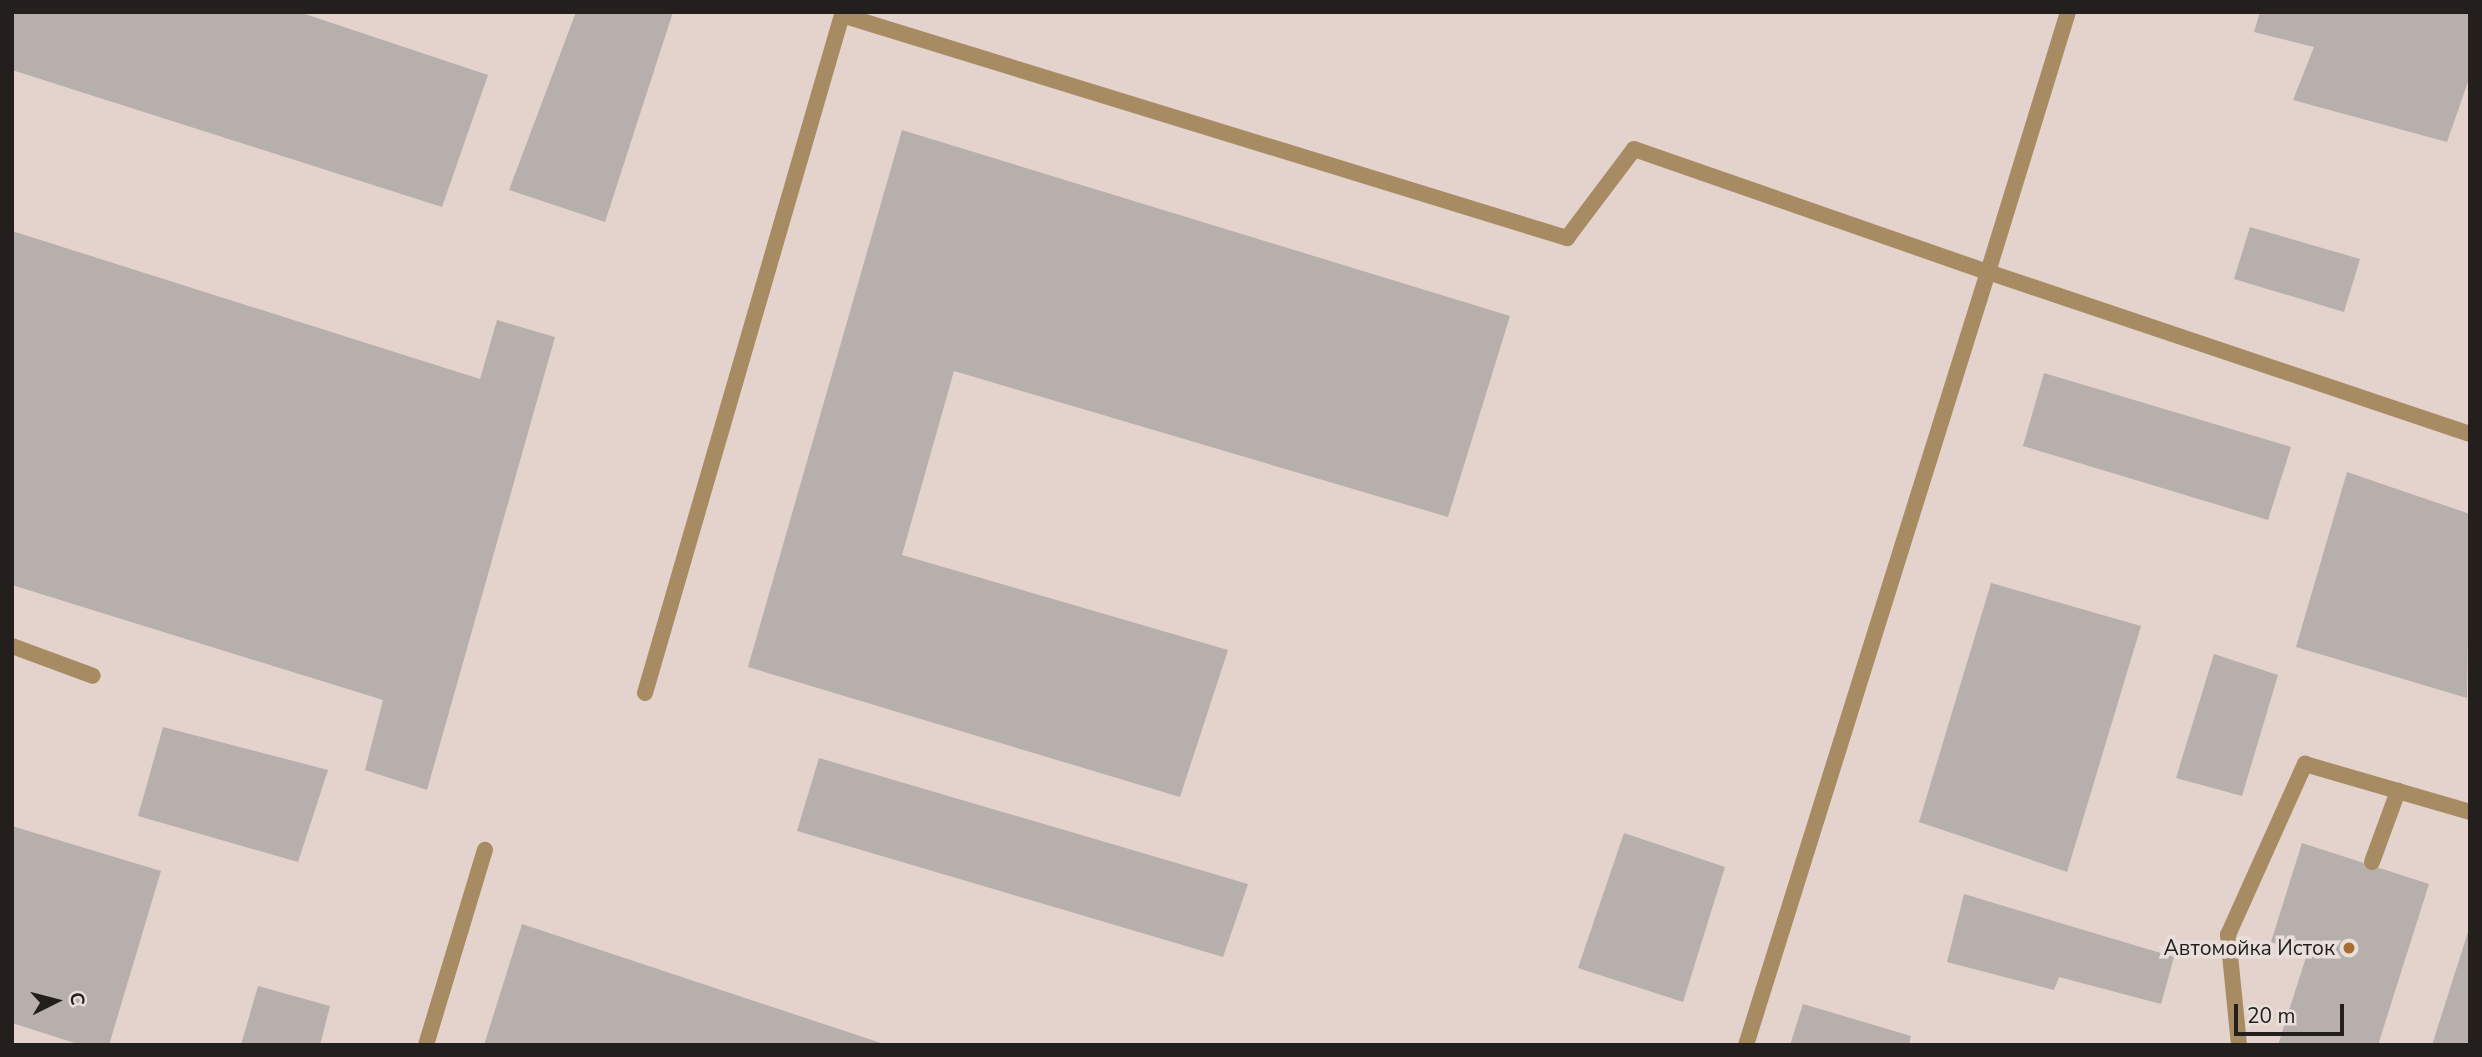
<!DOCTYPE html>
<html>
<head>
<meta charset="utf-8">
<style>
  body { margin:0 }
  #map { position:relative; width:2482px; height:1057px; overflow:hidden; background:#e8dfdb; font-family:"Nunito Sans",sans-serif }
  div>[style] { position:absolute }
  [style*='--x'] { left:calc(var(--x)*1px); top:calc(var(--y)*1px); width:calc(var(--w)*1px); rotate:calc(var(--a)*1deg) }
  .built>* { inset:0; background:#e4d3cc }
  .building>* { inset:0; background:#b7afab }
  .lane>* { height:16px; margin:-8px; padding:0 8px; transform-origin:8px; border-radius:8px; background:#a78b63 }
  .dots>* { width:19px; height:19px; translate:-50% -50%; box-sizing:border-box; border:4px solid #e8dfdb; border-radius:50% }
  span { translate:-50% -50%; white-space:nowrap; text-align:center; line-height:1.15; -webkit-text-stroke:7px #e8dfdb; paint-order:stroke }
  .poi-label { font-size:21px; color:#221f1d }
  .right { translate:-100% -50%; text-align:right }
  .frame { position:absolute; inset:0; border:14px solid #221f1d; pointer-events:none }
  .north { position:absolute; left:21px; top:966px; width:70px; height:70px; -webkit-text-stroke:5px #e8dfdb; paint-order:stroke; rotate:84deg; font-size:19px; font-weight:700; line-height:28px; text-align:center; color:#221f1d }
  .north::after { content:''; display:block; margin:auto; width:24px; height:32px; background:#221f1d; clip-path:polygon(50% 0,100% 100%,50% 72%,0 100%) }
  .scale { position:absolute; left:2234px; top:1004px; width:110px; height:32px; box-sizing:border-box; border:4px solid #221f1d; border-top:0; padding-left:9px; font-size:21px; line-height:24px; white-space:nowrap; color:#221f1d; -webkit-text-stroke:5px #e8dfdb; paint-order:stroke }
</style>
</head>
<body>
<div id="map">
  <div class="built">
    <i style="clip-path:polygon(12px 12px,2470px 12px,2470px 1045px,12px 1045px)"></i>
  </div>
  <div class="building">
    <i style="clip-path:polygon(12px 12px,299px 12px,488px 75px,442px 207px,12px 70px)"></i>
    <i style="clip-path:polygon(576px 12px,673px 12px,605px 222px,509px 190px)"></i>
    <i style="clip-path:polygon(2260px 12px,2470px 12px,2470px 76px,2447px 142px,2293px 100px,2314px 47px,2254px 32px)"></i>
    <i style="clip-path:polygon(902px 130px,1510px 316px,1448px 517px,954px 371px,902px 555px,1228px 650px,1180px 797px,748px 667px)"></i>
    <i style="clip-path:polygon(2250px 227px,2360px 259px,2344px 312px,2234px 279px)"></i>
    <i style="clip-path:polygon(12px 231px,480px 379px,497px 320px,555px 337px,427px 790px,365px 770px,383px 700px,12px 585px)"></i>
    <i style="clip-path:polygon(2044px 373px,2291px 447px,2268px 520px,2023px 446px)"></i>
    <i style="clip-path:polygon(2347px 472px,2470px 514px,2467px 698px,2296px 647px)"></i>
    <i style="clip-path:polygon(1991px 583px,2141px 626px,2067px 872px,1919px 822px)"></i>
    <i style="clip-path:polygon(2214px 654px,2278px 675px,2242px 796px,2176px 778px)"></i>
    <i style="clip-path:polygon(163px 727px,328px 770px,298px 862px,138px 816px)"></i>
    <i style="clip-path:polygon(819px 758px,1248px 884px,1223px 957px,797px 831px)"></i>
    <i style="clip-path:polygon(12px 826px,161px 871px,109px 1045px,81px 1045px,12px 1023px)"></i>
    <i style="clip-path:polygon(1624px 833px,1725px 867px,1683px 1002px,1578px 968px)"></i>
    <i style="clip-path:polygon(2302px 843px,2429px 884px,2378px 1045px,2278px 1045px,2307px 954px,2271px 942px)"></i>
    <i style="clip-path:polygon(1964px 894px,2174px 957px,2161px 1004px,2059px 977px,2054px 990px,1947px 962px)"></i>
    <i style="clip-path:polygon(522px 924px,884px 1044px,884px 1045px,484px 1045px)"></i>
    <i style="clip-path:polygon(2469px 929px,2470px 1045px,2432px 1045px)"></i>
    <i style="clip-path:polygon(258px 986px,330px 1006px,320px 1045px,241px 1045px)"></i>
    <i style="clip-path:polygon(1803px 1004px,1911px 1036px,1909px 1045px,1790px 1045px)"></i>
  </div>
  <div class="lane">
    <i style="--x:2068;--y:12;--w:272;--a:107.1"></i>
    <i style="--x:1988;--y:272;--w:508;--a:18.58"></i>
    <i style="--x:12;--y:646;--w:86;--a:20.3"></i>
    <i style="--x:645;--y:693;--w:706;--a:-73.8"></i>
    <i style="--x:842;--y:15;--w:759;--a:17.1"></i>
    <i style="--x:1567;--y:238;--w:111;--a:-53"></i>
    <i style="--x:1634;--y:149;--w:375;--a:19.2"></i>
    <i style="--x:1988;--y:272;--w:810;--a:107.38"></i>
    <i style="--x:2372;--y:862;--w:76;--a:-69.9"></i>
    <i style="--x:426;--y:1045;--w:204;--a:-73.2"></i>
    <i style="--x:2239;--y:1045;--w:111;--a:-95.7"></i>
    <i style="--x:2228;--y:935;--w:188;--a:-65.8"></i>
    <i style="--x:2305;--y:764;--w:172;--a:16.2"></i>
  </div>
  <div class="dots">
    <i style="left:2349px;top:948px;background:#aa6c31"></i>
  </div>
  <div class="poi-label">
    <span class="right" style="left:2335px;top:948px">Автомойка Исток</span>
  </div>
  <div class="frame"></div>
  <div class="north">С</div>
  <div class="scale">20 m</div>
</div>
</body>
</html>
